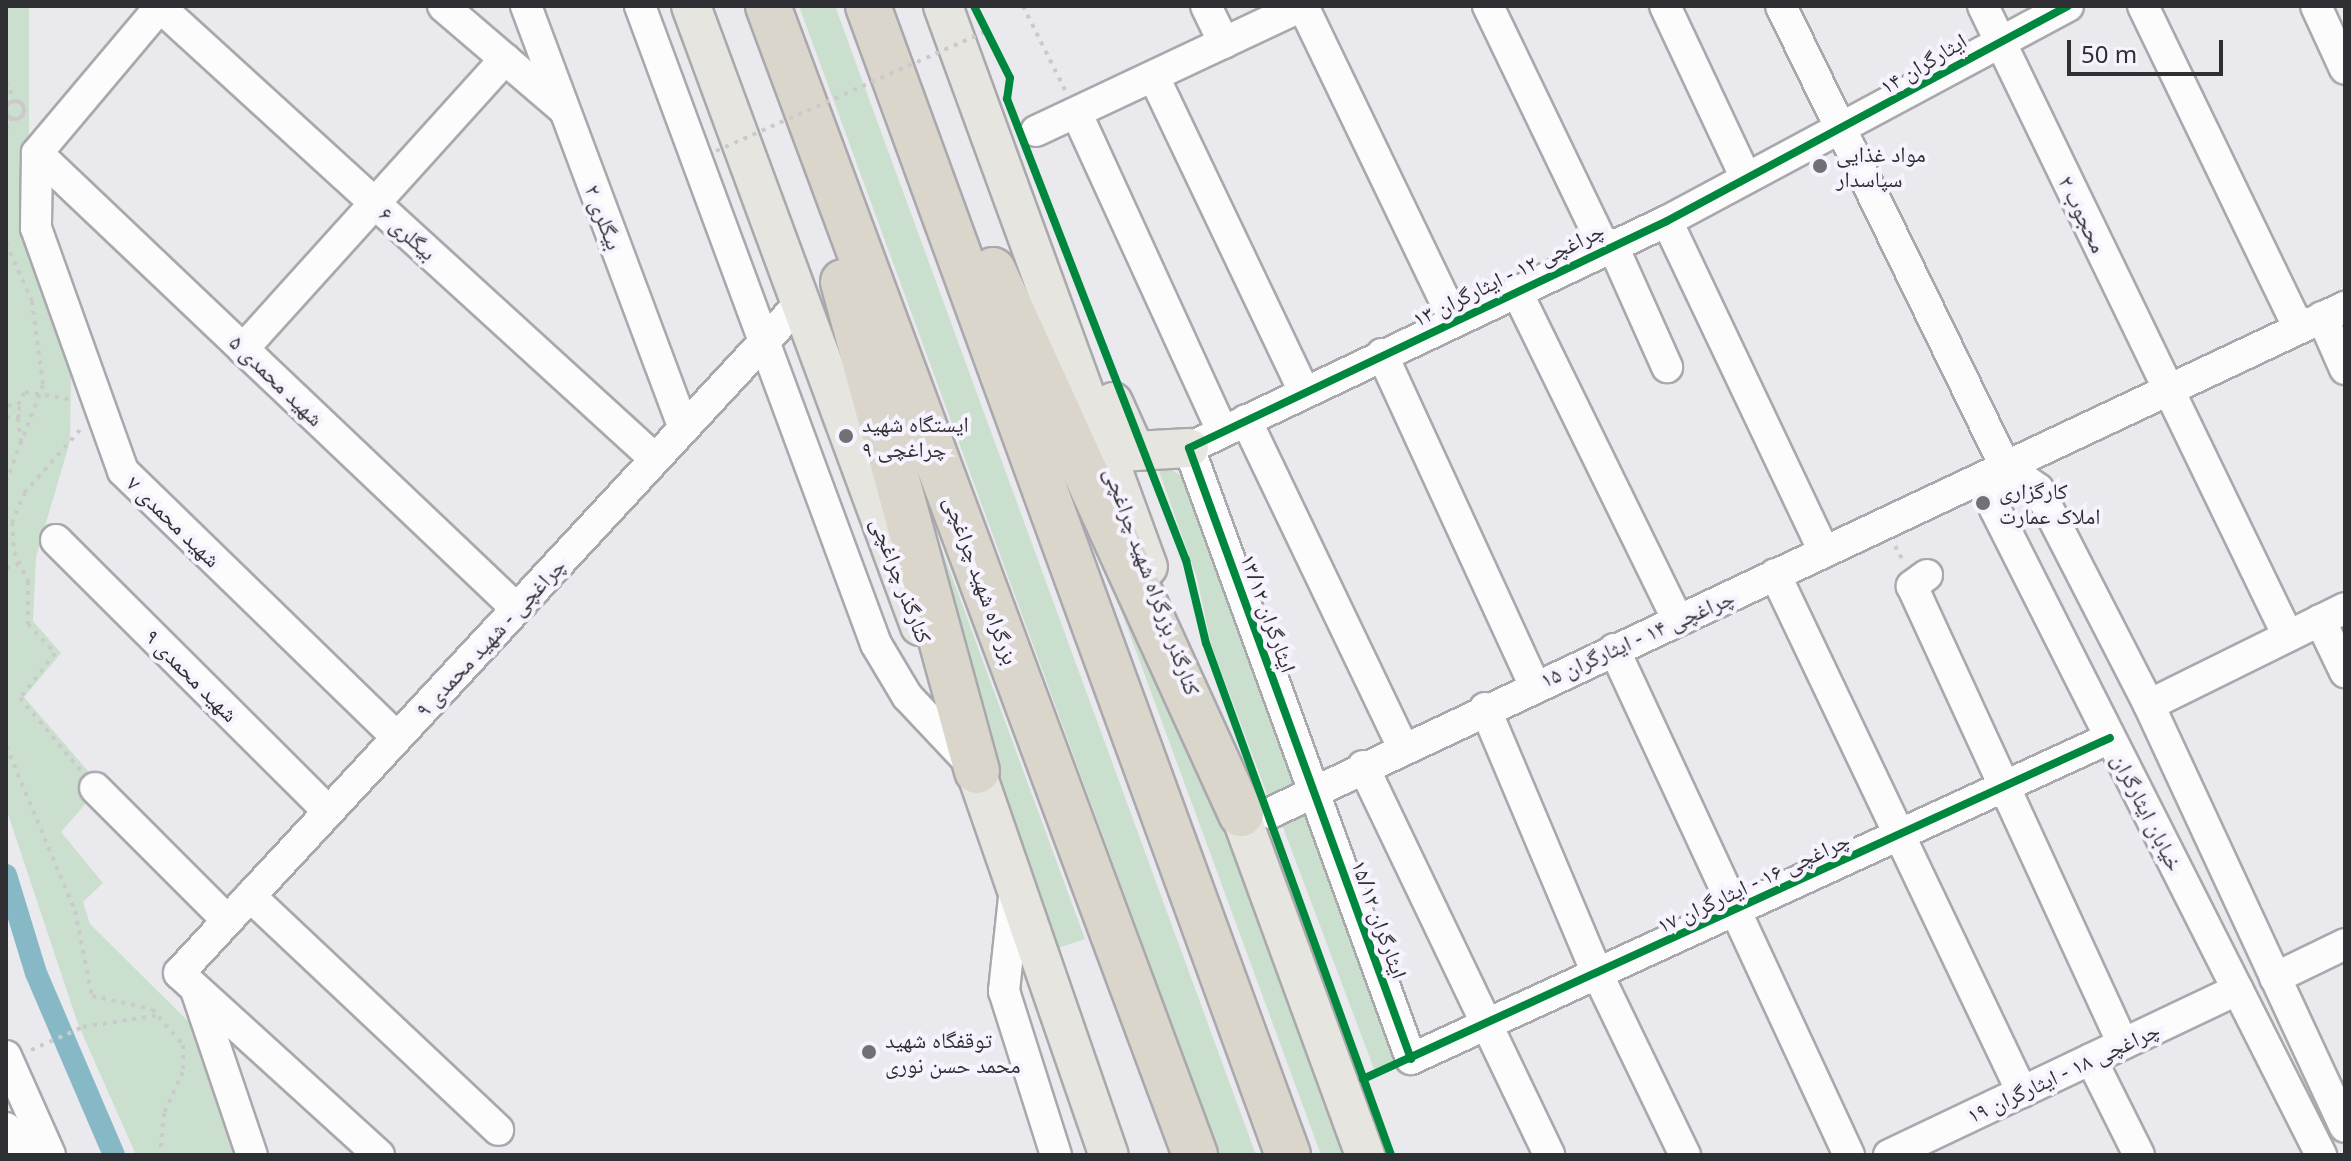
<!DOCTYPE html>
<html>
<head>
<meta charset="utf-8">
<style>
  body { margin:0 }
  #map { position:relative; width:2351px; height:1161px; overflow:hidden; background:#eae9ee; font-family:"Noto Sans","Noto Naskh Arabic",sans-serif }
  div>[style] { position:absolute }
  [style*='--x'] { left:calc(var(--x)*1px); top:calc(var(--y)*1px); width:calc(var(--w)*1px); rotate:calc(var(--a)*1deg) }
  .green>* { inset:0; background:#cbdfcf }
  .canal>* { height:22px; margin:-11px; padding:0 11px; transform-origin:11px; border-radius:11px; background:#86b9c5 }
  .path>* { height:4px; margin-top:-2px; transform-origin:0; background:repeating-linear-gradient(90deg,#cacacc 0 4px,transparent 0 10px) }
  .path>.ring { margin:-2px; padding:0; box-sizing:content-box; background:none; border:4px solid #cacacc; border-radius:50% }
  .roads { filter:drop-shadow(2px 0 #a9a8ad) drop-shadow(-2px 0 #a9a8ad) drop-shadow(0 2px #a9a8ad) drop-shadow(0 -2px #a9a8ad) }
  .minor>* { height:30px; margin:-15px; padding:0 15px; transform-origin:15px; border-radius:15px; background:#fcfcfc }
  .major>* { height:38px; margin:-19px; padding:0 19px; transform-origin:19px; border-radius:19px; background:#e7e5e0 }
  .highway>* { height:44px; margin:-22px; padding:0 22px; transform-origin:22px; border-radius:22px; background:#dbd6cc }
  .path-bridge>* { height:4px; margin-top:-2px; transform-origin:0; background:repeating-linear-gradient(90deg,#cacacc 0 4px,transparent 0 10px) }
  .cycleway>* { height:8px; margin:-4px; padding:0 4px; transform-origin:4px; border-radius:4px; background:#00873e }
  .dots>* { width:22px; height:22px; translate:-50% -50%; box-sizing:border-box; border:4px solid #f7f3fe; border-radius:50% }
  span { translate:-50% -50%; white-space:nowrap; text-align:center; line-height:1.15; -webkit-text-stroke:8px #f7f3fe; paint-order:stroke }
  .street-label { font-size:22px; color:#302f33 }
  .poi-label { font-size:22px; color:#302f33 }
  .left { translate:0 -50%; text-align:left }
  .frame { position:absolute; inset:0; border:8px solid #302f33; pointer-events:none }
  .scale { position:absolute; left:2067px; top:40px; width:156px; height:36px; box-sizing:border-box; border:4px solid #302f33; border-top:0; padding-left:10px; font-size:24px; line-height:28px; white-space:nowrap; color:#302f33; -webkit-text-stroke:6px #f7f3fe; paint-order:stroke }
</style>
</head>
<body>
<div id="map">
  <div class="green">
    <i style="clip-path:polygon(6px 6px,29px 6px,29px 238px,71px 375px,70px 441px,36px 557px,33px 621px,61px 653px,24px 697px,101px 786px,61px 832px,103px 883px,83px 902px,90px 924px,192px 1025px,242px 1155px,136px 1155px,78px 1024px,6px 808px)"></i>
    <i style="clip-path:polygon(799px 6px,835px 6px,1256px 1155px,1220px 1155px)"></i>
    <i style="clip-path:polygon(1172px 470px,1187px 479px,1306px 787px,1270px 802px,1211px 644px,1197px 578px,1159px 471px)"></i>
    <i style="clip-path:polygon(926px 506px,1085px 939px,1052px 950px,939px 576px)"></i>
    <i style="clip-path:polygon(1086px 515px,1230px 839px,1347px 1155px,1321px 1155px)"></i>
    <i style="clip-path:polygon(1313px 811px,1405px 1057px,1374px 1069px,1281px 822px)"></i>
  </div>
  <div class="canal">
    <i style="--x:6;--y:875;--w:102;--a:73"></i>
    <i style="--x:36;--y:973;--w:198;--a:66.8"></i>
  </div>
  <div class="path">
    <i style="--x:1023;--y:6;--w:94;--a:63.4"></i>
    <i style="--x:987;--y:31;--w:52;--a:63.9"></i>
    <i style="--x:6;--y:81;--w:21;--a:67"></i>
    <i class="ring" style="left:6px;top:101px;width:14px;height:14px"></i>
    <i style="--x:6;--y:130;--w:13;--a:-67"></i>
    <i style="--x:6;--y:243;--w:64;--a:65.9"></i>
    <i style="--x:32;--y:301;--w:85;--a:82.5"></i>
    <i style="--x:43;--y:385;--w:104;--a:110.9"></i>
    <i style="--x:18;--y:405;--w:15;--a:-62"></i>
    <i style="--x:25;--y:392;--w:44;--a:9.2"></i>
    <i style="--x:6;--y:417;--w:12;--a:5"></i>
    <i style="--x:18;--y:418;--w:9;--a:-72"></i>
    <i style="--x:21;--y:409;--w:16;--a:-162"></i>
    <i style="--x:18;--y:418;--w:25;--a:83"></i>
    <i style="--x:80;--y:430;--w:83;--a:131.6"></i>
    <i style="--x:25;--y:492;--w:33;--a:113"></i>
    <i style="--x:12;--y:522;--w:30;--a:86"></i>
    <i style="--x:14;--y:552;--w:32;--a:64"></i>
    <i style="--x:28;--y:581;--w:43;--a:90"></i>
    <i style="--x:28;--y:624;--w:40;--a:47"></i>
    <i style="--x:55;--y:653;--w:57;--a:127.9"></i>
    <i style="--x:20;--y:698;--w:95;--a:50.1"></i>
    <i style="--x:1895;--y:546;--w:18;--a:61"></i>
    <i style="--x:6;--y:568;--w:13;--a:-18"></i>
    <i style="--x:6;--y:746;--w:179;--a:67.3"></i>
    <i style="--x:75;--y:911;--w:87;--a:78.7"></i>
    <i style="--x:92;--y:996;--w:61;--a:12.2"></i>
    <i style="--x:152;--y:1009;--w:48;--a:49.3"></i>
    <i style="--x:183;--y:1045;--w:27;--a:90"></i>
    <i style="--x:183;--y:1072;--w:45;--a:114.9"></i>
    <i style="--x:164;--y:1113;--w:42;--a:95.4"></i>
    <i style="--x:31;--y:1050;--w:57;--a:-23.9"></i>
    <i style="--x:83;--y:1027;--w:78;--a:-8.9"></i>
  </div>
  <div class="roads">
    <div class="minor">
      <i style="--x:443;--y:6;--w:157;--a:40.6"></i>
      <i style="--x:526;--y:6;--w:451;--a:69.5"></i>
      <i style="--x:640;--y:6;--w:680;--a:69.7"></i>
      <i style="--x:876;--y:644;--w:61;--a:59.2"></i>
      <i style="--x:907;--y:696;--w:93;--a:46.7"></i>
      <i style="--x:1206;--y:6;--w:41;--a:64.1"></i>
      <i style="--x:1303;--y:6;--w:348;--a:64.3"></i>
      <i style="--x:1488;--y:6;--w:267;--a:64.3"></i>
      <i style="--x:1665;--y:6;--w:190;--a:64.8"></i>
      <i style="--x:1781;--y:6;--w:512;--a:64.04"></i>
      <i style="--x:2005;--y:466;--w:40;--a:34.9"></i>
      <i style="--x:2038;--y:489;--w:243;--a:62.8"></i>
      <i style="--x:2149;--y:705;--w:465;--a:65.1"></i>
      <i style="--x:1983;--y:6;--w:700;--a:64.17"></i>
      <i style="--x:2068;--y:6;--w:455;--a:151.8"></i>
      <i style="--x:1667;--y:221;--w:529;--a:154.6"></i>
      <i style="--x:1189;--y:448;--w:650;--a:70.03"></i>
      <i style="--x:1411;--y:1059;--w:769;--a:-24.67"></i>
      <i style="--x:2143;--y:6;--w:358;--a:64.2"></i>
      <i style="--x:2316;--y:6;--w:69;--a:65.3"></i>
      <i style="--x:160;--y:7;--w:670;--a:42.4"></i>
      <i style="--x:1154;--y:77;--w:349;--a:64.5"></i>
      <i style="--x:1077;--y:114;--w:349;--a:65.4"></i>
      <i style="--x:1036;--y:131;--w:294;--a:-25.2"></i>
      <i style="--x:37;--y:153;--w:75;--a:90.8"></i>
      <i style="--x:36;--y:228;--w:258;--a:70.3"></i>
      <i style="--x:123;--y:471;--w:382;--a:44.2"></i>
      <i style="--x:37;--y:153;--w:661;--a:43.53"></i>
      <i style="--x:37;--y:153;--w:192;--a:-49.9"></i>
      <i style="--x:1667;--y:221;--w:363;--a:64.6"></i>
      <i style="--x:1612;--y:244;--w:135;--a:65.9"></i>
      <i style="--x:1517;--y:292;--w:366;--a:63.9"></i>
      <i style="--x:2322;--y:317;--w:57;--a:66.1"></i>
      <i style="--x:243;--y:349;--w:391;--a:-47.9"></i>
      <i style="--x:1382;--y:354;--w:363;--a:65.3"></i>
      <i style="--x:1246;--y:420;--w:363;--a:64.4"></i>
      <i style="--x:2005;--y:466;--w:44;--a:103.1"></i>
      <i style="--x:1995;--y:509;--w:724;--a:63.22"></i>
      <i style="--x:56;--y:540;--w:384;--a:44.9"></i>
      <i style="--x:1775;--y:574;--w:574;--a:64.51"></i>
      <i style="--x:1927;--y:575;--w:19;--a:144"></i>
      <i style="--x:1912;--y:586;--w:504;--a:65.26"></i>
      <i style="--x:2320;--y:620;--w:58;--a:64.3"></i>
      <i style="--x:1614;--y:649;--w:558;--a:65.09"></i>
      <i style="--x:2149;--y:705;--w:219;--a:-26.3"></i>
      <i style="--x:1485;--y:708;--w:288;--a:67.1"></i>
      <i style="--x:1597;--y:973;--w:202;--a:64.2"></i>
      <i style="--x:1363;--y:766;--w:431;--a:64.4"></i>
      <i style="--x:95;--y:788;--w:187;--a:45"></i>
      <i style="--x:1270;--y:813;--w:1188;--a:-25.21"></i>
      <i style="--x:1015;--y:888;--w:104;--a:96.1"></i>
      <i style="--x:1004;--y:991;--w:172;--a:72.4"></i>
      <i style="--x:250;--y:896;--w:341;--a:43.3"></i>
      <i style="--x:2275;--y:978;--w:78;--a:-25.9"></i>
      <i style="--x:196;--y:990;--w:174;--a:71.3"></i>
      <i style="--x:6;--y:1056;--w:108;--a:66"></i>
      <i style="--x:2091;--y:1059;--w:107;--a:63.4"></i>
      <i style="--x:6;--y:1128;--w:30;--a:66"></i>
      <i style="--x:379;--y:1155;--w:270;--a:-137.7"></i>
      <i style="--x:179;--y:973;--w:915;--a:-47.17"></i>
      <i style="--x:1889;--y:1155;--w:386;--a:-25.4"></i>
    </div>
    <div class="major">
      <i style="--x:691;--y:6;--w:661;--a:69.73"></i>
      <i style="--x:943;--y:6;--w:597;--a:69.93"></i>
      <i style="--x:1113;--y:402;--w:54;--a:65.8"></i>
      <i style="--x:1135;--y:451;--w:54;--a:-3.2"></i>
      <i style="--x:966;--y:743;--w:436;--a:70.9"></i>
      <i style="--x:1230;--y:786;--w:393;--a:69.9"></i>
    </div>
    <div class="highway">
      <i style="--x:768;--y:6;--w:1226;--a:69.61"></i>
      <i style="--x:868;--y:6;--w:1223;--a:69.92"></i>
      <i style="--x:993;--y:270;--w:598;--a:65.49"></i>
      <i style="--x:843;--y:282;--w:507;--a:74.68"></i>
    </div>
  </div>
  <div class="path-bridge">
    <i style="--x:716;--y:151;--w:296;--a:-23.9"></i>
  </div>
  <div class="cycleway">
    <i style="--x:974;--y:6;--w:80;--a:63.4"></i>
    <i style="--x:1010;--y:78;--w:21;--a:98"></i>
    <i style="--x:1007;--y:99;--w:495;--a:68.8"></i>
    <i style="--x:1186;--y:560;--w:85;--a:76.5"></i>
    <i style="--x:1206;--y:643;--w:544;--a:70.13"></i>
    <i style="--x:1411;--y:1059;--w:650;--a:-109.97"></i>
    <i style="--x:1189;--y:448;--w:529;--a:-25.4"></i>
    <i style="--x:1667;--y:221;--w:455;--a:-28.2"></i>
    <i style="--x:1363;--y:1079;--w:821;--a:-24.54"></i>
  </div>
  <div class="dots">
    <i style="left:1820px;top:166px;background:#717074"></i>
    <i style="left:846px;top:436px;background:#717074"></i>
    <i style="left:1983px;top:503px;background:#717074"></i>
    <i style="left:869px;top:1052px;background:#717074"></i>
  </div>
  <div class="street-label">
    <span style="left:1923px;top:63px;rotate:-31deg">ایثارگران ۱۴</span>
    <span style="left:2083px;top:214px;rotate:64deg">محجوب ۲</span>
    <span style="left:604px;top:217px;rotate:69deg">بیگلری ۲</span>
    <span style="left:408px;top:233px;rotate:42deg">بیگلری ۶</span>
    <span style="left:1508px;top:274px;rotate:-26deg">چراغچی ۱۲ - ایثارگران ۱۳</span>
    <span style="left:277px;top:380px;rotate:44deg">شهید محمدی ۵</span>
    <span style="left:174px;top:521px;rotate:44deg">شهید محمدی ۷</span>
    <span style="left:902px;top:580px;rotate:69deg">کنارگذر چراغچی</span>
    <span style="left:982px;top:580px;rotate:70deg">بزرگراه شهید چراغچی</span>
    <span style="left:1153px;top:581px;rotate:70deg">کنارگذر بزرگراه شهید چراغچی</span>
    <span style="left:1269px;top:613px;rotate:70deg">ایثارگران ۱۳/۱۲</span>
    <span style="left:490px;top:637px;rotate:-47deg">۹ چراغچی - شهید محمدی</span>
    <span style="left:1637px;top:638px;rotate:-24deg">چراغچی ۱۴ - ایثارگران ۱۵</span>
    <span style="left:192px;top:675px;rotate:45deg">شهید محمدی ۹</span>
    <span style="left:2148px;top:812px;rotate:63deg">خیابان ایثارگران</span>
    <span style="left:1753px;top:882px;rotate:-25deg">چراغچی ۱۶ - ایثارگران ۱۷</span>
    <span style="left:1380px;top:919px;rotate:70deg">ایثارگران ۱۵/۱۲</span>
    <span style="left:2063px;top:1072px;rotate:-25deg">چراغچی ۱۸ - ایثارگران ۱۹</span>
  </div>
  <div class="poi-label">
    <span class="left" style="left:1836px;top:166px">مواد غذایی<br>سپاسدار</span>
    <span class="left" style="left:862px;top:436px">ایستگاه شهید<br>چراغچی ۹</span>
    <span class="left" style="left:1999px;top:503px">کارگزاری<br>املاک عمارت</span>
    <span class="left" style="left:885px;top:1052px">توقفگاه شهید<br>محمد حسن نوری</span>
  </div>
  <div class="frame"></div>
  <div class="scale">50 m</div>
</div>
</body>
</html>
